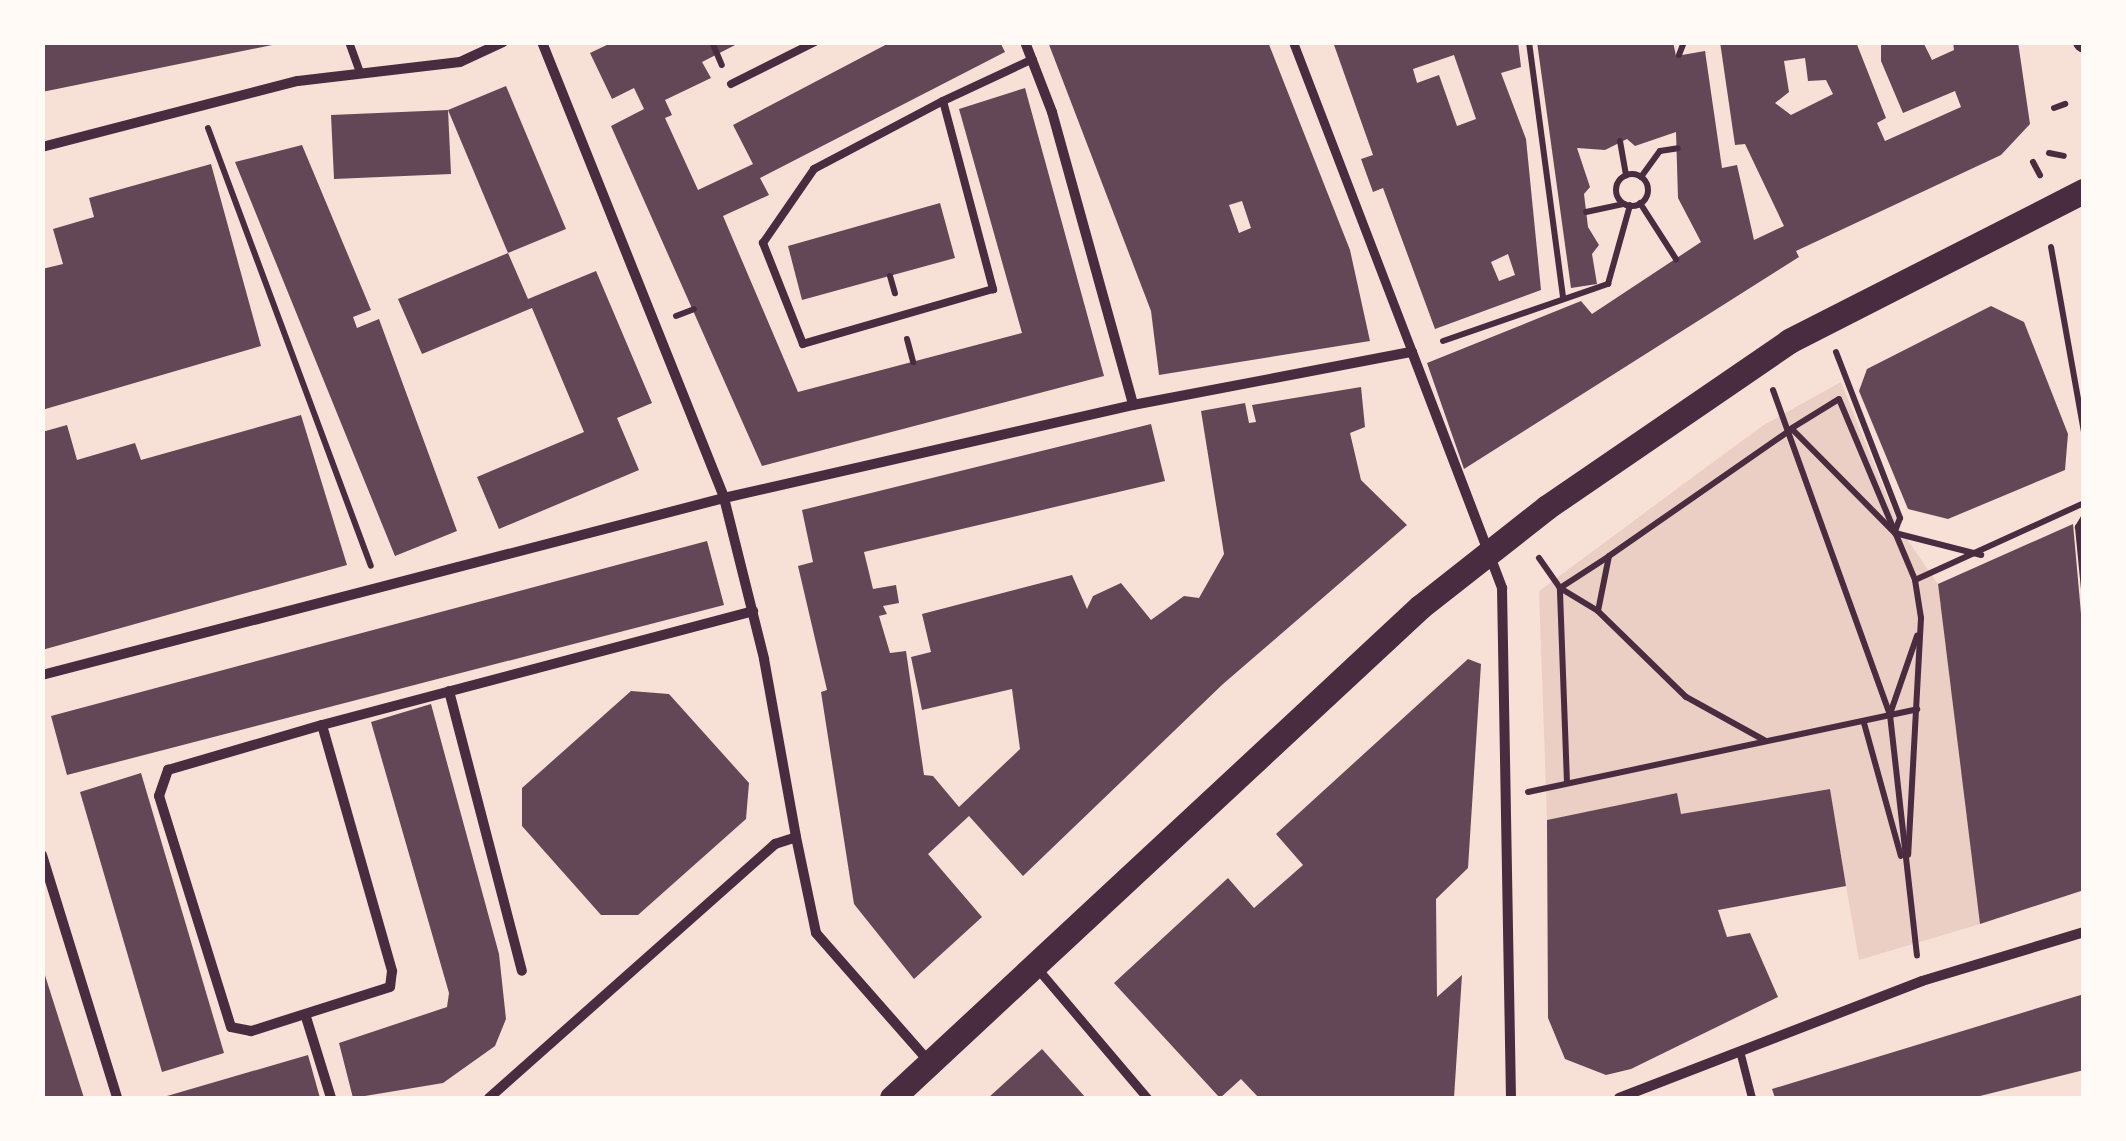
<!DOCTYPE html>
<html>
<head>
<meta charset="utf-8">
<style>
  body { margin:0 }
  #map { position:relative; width:2126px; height:1141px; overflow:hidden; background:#f7e1d7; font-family:Inter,sans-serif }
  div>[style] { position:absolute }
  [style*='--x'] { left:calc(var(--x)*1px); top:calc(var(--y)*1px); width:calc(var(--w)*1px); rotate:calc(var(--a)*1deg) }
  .green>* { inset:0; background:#ebcfc5 }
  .building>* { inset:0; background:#644757 }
  .path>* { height:6px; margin:-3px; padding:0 3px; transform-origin:3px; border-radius:3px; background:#4a2c40 }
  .path>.ring { margin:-3px; padding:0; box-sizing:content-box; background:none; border:6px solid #4a2c40; border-radius:50% }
  .service>* { height:8px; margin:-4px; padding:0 4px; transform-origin:4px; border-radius:4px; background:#4a2c40 }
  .pedestrian>* { height:9px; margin:-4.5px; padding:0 4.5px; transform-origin:4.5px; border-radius:4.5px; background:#4a2c40 }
  .minor>* { height:10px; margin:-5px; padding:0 5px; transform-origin:5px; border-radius:5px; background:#4a2c40 }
  .secondary>* { height:20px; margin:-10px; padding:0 10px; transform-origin:10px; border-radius:10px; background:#4a2c40 }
  .primary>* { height:25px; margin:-12.5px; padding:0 12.5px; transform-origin:12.5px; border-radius:12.5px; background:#4a2c40 }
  span { translate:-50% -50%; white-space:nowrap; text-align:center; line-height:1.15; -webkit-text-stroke:8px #fffaf5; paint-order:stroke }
  .frame { position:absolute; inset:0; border:45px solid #fffaf5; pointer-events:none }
</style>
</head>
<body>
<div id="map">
  <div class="green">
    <i style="clip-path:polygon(1841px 382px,1900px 529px,1938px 584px,1980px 924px,1859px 960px,1829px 789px,1681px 814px,1676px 793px,1547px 820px,1539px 591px,1762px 426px)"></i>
  </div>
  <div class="building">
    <i style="clip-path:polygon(42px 42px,277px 42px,277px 44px,42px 92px)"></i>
    <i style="clip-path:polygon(613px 42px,741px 42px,702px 62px,711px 78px,665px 100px,672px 115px,665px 118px,698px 190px,753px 164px,733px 125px,891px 42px,1000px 42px,1005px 52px,760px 178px,769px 195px,723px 216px,798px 392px,1022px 333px,959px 109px,1025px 88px,1104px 376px,762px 466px,611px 126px,644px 109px,634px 88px,612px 99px,590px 53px)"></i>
    <i style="clip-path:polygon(evenodd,1048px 42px,1268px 42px,1350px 250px,1370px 341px,1159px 375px,1151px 311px,1048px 42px,1242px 201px,1251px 228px,1239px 233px,1229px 205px,1242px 201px)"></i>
    <i style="clip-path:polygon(evenodd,1333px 42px,1518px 42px,1521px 67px,1501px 73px,1526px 139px,1541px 290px,1435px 329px,1383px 188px,1373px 192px,1361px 159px,1373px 155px,1333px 42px,1454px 55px,1476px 119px,1457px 126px,1439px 75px,1417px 83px,1413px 69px,1454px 55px,1333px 42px,1508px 254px,1515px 275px,1499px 281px,1491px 262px,1508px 254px)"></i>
    <i style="clip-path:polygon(evenodd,1537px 42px,1673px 42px,1676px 56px,1705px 51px,1722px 168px,1737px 165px,1754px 240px,1784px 226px,1745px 144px,1735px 145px,1720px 42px,1856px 42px,1886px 118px,1877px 123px,1885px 141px,1961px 107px,1955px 91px,1903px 113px,1881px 61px,1881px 42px,1923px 42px,1932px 60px,1954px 50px,1953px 42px,2018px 42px,2030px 124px,2001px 155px,1796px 251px,1799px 257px,1464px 469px,1427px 363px,1581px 301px,1592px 314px,1701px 242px,1678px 198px,1676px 132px,1635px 146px,1627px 139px,1605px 150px,1577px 148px,1590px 187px,1584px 194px,1588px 227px,1599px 245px,1592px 254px,1597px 284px,1571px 288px,1537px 42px,1805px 58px,1808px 81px,1826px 80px,1833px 94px,1791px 115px,1775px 103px,1789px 92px,1784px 61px,1805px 58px)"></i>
    <i style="clip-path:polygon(506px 86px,566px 229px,508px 253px,448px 110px)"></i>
    <i style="clip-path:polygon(448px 110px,451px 174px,334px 179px,331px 115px)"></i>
    <i style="clip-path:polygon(302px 145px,371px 310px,353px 317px,357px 328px,379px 319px,457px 531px,395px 556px,235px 162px)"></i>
    <i style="clip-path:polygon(211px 164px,261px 346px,42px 410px,42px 269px,63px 264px,53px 229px,94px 217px,89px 198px)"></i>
    <i style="clip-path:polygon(940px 203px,955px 258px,802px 300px,788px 246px)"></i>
    <i style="clip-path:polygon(508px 253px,528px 299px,596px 271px,652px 403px,617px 418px,639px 470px,499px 529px,477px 477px,584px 432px,532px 308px,422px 354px,398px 299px)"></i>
    <i style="clip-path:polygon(1991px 306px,2024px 322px,2068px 434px,2065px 470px,1948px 519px,1908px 509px,1859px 391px,1867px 369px)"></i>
    <i style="clip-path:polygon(1361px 387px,1365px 427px,1350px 433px,1361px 480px,1407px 525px,1223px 684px,1023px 876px,969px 816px,928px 854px,982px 917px,914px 979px,854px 904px,821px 692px,827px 690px,798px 566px,813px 562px,802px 510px,1151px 424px,1165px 481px,864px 552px,873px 589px,896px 585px,899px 603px,883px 606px,887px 614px,879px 616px,890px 653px,906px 651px,924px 775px,933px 776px,959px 807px,1020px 749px,1012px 689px,922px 710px,911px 657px,931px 652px,922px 614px,1072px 575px,1087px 609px,1093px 596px,1121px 583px,1151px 620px,1184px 596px,1199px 598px,1224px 554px,1201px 411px,1245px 403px,1249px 423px,1256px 422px,1252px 405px)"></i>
    <i style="clip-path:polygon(301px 415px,347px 565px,42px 650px,42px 432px,67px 425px,77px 460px,135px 443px,141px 460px)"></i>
    <i style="clip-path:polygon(2073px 524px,2084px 647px,2084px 890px,1980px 924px,1938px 584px)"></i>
    <i style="clip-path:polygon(707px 541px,724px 605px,67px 775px,51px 716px)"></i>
    <i style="clip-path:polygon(1468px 659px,1481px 664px,1468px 868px,1436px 899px,1437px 997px,1462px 975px,1454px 1098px,1259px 1098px,1241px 1079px,1220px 1098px,1114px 983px,1228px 878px,1254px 908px,1303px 865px,1276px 834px)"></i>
    <i style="clip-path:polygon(631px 691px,669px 694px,749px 783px,746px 819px,638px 915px,601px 915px,522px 826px,522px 788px)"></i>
    <i style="clip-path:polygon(431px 704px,499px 954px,506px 1019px,495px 1046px,443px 1083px,353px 1098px,339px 1043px,447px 1007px,449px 993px,371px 722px)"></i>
    <i style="clip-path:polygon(141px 773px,224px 1053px,162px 1072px,80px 792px)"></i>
    <i style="clip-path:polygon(1830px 789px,1846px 886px,1718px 910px,1727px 937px,1750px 933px,1778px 997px,1631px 1069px,1606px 1075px,1565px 1059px,1548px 1018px,1547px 820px,1677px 793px,1681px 814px)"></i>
    <i style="clip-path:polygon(42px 969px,43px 969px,84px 1098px,42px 1098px)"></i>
    <i style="clip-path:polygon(2084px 994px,2084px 1070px,1972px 1098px,1775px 1098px,1772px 1089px)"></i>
    <i style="clip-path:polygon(1042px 1049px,1086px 1098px,988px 1098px)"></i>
    <i style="clip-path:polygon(308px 1055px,320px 1098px,168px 1098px,167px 1096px)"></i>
  </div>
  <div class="path">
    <i style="--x:712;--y:42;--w:25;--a:67"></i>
    <i style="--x:1529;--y:42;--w:257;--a:82.4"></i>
    <i style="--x:1679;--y:55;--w:14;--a:-69"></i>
    <i style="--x:2054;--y:108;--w:12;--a:-20"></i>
    <i style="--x:208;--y:128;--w:467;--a:69.6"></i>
    <i style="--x:1620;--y:141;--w:35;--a:80"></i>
    <i style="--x:2049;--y:153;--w:15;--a:11"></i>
    <i style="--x:2033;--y:162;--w:15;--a:62"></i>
    <i class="ring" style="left:1616px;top:174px;width:26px;height:26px"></i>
    <i style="--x:1641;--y:177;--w:32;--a:-54"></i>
    <i style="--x:1660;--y:151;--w:18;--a:-9"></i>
    <i style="--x:1640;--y:203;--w:67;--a:57.3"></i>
    <i style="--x:1586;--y:212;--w:39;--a:-12"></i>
    <i style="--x:2051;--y:247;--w:189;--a:79.9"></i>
    <i style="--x:890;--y:276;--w:18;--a:74"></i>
    <i style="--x:676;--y:316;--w:19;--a:-21"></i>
    <i style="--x:907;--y:339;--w:24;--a:75"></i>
    <i style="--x:1443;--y:341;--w:175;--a:-19.1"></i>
    <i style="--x:1608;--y:284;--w:82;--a:-74.4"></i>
    <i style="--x:1836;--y:352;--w:178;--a:68.9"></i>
    <i style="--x:1900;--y:518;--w:14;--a:111"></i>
    <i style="--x:1773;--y:390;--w:345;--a:70.2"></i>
    <i style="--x:1890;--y:715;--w:242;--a:83.6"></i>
    <i style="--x:1792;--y:428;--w:55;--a:-31.7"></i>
    <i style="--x:1839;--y:399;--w:196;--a:67.2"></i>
    <i style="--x:1915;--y:580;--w:38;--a:81"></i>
    <i style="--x:1921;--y:618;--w:237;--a:93.1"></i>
    <i style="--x:2084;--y:517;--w:12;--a:121"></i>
    <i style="--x:2078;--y:527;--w:62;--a:84.5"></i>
    <i style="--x:1539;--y:558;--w:37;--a:55"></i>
    <i style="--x:1560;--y:588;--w:44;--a:31.2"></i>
    <i style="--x:1915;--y:580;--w:186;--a:-24.5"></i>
    <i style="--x:1890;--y:714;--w:83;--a:-70.9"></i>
    <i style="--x:1864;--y:723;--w:138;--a:74.5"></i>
    <i style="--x:1764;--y:740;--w:89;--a:-151.1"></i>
    <i style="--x:1686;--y:697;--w:123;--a:-135.7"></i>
    <i style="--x:1598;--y:611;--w:56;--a:-78.7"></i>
    <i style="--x:1609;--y:556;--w:223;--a:-34.8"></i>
    <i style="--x:1792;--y:429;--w:146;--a:45.3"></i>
    <i style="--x:1895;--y:533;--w:89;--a:14.3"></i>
    <i style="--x:1567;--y:783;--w:195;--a:-92.1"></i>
    <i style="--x:1560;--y:588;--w:57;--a:-32.9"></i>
    <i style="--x:1528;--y:792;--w:398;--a:-12"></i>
  </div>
  <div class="service">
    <i style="--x:349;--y:42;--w:33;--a:70"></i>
    <i style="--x:731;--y:84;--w:94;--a:-26.6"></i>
    <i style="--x:943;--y:101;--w:195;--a:75.1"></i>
    <i style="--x:993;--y:289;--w:198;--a:163.9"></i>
    <i style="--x:803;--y:344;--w:109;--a:-111.6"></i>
    <i style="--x:763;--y:243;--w:90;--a:-55.4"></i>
    <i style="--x:814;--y:169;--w:146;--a:-27.8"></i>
    <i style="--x:943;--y:101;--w:99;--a:-25"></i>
    <i style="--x:1741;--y:1055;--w:44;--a:75.7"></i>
  </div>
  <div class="pedestrian">
    <i style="--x:1293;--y:42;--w:332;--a:69"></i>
    <i style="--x:1036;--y:967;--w:172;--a:49.7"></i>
  </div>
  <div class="minor">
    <i style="--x:542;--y:42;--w:491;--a:68.2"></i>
    <i style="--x:724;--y:498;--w:166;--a:76"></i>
    <i style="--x:764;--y:659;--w:181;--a:79.8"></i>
    <i style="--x:1025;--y:42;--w:75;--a:68.9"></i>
    <i style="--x:1052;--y:112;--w:304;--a:74.5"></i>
    <i style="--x:42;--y:147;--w:264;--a:-14.5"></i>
    <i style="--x:298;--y:81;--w:163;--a:-6.7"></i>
    <i style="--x:460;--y:62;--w:47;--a:-24.9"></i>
    <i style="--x:42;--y:675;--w:705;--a:-14.55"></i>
    <i style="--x:724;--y:498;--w:419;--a:-12.8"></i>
    <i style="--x:1133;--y:405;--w:284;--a:-10.8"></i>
    <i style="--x:1412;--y:352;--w:253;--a:69.1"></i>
    <i style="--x:1502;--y:588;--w:510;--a:88.99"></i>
    <i style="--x:449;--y:691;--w:289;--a:75.4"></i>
    <i style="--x:322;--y:725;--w:256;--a:74.1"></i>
    <i style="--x:392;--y:971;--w:16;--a:97"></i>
    <i style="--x:390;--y:987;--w:146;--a:162.4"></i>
    <i style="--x:251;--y:1031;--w:20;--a:-169"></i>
    <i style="--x:231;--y:1027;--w:242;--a:-107.3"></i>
    <i style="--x:159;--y:796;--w:28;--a:-71"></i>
    <i style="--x:168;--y:770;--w:160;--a:-16.3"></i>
    <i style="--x:322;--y:725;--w:446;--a:-14.8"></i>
    <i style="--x:42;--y:855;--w:254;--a:72.8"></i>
    <i style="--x:306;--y:1017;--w:85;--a:72.8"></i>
    <i style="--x:489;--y:1098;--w:383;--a:-41.6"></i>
    <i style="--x:775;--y:844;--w:22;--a:-18"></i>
    <i style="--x:796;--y:837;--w:98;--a:78.2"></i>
    <i style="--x:816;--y:933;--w:174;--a:48.7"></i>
    <i style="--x:1619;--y:1098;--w:325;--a:-21.1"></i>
    <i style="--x:1922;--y:981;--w:169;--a:-16.8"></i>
  </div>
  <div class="secondary">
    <i style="--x:2083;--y:42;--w:1;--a:45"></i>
  </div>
  <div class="primary">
    <i style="--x:892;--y:1098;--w:721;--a:-42.92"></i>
    <i style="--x:1420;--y:607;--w:162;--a:-38.2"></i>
    <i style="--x:1547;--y:507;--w:293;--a:-34.4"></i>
    <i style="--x:1789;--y:341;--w:331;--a:-27"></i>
  </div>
  <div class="frame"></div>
</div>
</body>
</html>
